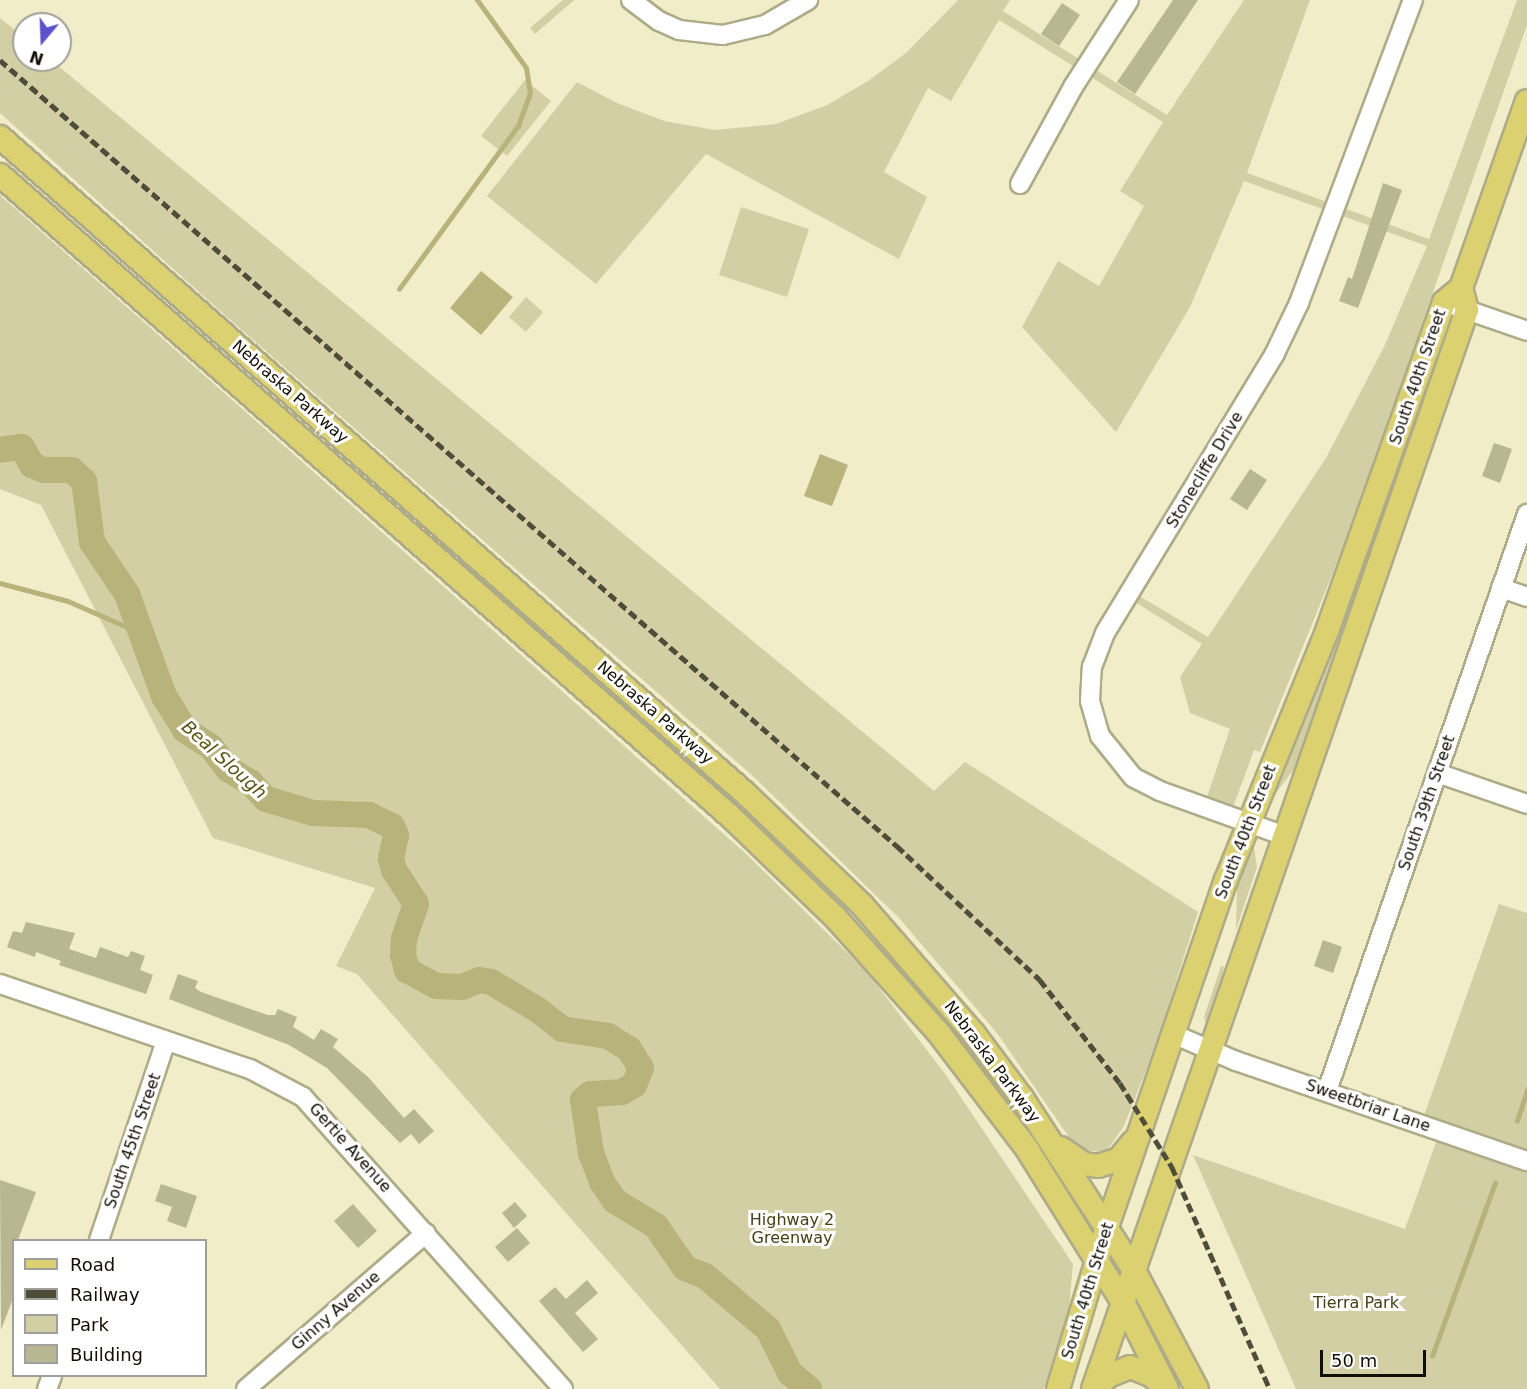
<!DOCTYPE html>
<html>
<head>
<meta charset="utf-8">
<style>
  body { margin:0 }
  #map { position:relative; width:1527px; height:1389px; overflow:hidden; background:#f1edc8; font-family:"DejaVu Sans",sans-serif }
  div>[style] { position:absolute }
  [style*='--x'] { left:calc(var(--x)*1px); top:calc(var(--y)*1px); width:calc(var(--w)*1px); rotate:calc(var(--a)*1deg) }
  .green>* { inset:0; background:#d3cfa4 }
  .water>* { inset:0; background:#b8b27b }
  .stream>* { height:4.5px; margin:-2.25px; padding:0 2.25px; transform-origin:2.25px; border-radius:2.25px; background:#b8b27b }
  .river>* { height:26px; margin:-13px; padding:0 13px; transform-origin:13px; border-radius:13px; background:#b8b27b }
  .building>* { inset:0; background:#b9b692 }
  .roads { filter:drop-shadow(2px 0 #aeab88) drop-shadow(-2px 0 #aeab88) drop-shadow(0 2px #aeab88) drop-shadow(0 -2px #aeab88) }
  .minor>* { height:18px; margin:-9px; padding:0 9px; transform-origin:9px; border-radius:9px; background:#fff }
  .major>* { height:22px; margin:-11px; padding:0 11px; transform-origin:11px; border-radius:11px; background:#dbd170 }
  .rail>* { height:4.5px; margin-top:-2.25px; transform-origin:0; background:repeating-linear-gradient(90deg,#4f4c3a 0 9px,transparent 0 13.5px) }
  span { translate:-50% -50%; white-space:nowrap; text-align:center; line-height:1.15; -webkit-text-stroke:6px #fff; paint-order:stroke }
  .street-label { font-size:16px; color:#110f04 }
  .park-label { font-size:16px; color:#464015 }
  .water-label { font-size:18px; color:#5c5513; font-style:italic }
  .legend { position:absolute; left:12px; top:1239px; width:195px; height:138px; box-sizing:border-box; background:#fff; border:2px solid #a09f9b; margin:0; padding:8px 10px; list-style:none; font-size:18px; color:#110f04 }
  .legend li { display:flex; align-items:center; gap:12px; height:30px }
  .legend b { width:30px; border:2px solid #a09f9b }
  .north { position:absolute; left:12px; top:12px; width:60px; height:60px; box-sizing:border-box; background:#fff; border:2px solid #a09f9b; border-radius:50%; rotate:199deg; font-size:16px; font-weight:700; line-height:24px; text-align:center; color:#110f04 }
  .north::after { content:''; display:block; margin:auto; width:21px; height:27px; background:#5e52cb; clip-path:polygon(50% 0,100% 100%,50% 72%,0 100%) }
  .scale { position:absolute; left:1320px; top:1350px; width:106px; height:27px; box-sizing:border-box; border:3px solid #110f04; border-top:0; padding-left:8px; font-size:18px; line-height:21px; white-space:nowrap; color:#110f04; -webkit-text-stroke:4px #fff; paint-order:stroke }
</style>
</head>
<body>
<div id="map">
  <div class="green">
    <i style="clip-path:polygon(563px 0,574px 0,535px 34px,530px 28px)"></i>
    <i style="clip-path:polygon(958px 0,1010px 0,1003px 11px,1167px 115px,1244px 0,1310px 0,1247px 173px,1429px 239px,1517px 0,1527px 0,1527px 25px,1343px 548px,1260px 752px,1254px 750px,1230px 816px,1204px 806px,1230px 729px,1190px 713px,1180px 677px,1202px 644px,1127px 597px,1131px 591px,1208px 637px,1326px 458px,1384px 347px,1427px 246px,1244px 181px,1190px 307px,1116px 432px,1022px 327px,1058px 261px,1099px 286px,1144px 206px,1120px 191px,1163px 122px,999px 20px,951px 101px,928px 88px,884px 172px,927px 197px,899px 259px,706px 154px,596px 284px,487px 196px,577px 82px,617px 103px,664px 121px,715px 130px,776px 124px,827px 105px,868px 81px,906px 53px)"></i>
    <i style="clip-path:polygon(0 18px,24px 37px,24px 60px,51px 60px,934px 791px,965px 762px,1198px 912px,1157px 1042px,1124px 1126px,1106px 1152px,1078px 1150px,997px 1033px,899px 918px,754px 777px,220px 311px,0 113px)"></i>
    <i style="clip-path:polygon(525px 80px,551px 101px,507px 156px,481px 136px)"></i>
    <i style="clip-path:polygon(0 195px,744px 852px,866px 971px,946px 1075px,1073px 1264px,1069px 1310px,1044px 1389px,720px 1389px,357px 974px,336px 966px,375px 888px,213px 838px,41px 505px,0 489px)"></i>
    <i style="clip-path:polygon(741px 207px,809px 229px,787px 297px,719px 275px)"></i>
    <i style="clip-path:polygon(526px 297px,543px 312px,526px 332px,509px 317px)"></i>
    <i style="clip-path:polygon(1449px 330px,1300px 761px,1264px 809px,1325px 665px,1428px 379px)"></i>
    <i style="clip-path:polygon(1254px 847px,1257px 867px,1236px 930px,1237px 884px)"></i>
    <i style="clip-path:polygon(1499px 904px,1527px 913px,1527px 1389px,1296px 1389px,1193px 1155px,1405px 1229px,1440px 1131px,1421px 1124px)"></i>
    <i style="clip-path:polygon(1221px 966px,1224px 967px,1219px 996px,1206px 1024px,1204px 1017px)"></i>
  </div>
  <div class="water">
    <i style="clip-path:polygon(481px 271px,513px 297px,481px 335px,450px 308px)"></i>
    <i style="clip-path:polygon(820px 454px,848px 465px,832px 506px,804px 496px)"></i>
  </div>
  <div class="stream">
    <i style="--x:399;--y:289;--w:202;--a:-53.9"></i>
    <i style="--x:518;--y:126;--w:35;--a:-70"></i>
    <i style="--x:530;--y:93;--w:25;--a:-99"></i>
    <i style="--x:526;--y:68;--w:84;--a:-125.8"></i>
    <i style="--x:0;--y:583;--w:70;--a:14.8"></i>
    <i style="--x:68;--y:601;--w:80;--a:23.7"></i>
    <i style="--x:1517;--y:1121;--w:33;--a:-72"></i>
    <i style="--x:1432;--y:1356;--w:184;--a:-70"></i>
  </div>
  <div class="river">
    <i style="--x:0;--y:450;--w:22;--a:-8"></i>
    <i style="--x:22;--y:447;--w:21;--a:61"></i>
    <i style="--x:32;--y:465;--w:13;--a:23"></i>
    <i style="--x:44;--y:470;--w:28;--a:0"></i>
    <i style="--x:72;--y:470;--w:16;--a:43"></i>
    <i style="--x:84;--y:481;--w:62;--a:82.5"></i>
    <i style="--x:92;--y:542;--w:63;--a:56.1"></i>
    <i style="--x:127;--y:594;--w:109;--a:70.1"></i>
    <i style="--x:164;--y:696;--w:40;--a:58"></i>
    <i style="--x:185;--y:730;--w:31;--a:33"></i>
    <i style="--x:211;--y:747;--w:28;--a:52"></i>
    <i style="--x:228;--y:769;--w:26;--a:31"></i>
    <i style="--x:250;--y:782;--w:23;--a:47"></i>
    <i style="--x:266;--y:799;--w:49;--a:16.6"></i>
    <i style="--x:313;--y:813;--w:56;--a:2"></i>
    <i style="--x:369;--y:815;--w:25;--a:26"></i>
    <i style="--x:392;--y:826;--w:10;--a:66"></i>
    <i style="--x:396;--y:835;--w:24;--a:102"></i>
    <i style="--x:391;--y:858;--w:12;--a:76"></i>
    <i style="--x:394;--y:870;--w:40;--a:57.1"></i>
    <i style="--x:416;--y:904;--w:36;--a:109"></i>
    <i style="--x:404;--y:938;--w:17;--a:93"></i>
    <i style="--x:403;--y:955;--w:16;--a:75"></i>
    <i style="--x:407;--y:970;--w:33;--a:29"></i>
    <i style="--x:436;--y:986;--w:26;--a:2"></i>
    <i style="--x:462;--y:987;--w:18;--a:-22"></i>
    <i style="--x:479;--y:980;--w:12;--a:9"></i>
    <i style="--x:491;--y:982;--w:55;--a:30.8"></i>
    <i style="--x:538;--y:1010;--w:31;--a:38"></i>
    <i style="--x:562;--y:1029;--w:47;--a:8.7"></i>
    <i style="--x:608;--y:1036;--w:25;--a:32"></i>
    <i style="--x:629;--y:1049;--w:22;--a:58"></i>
    <i style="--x:641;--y:1068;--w:18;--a:112"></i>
    <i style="--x:634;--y:1085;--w:14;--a:150"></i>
    <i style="--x:622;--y:1092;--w:32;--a:176"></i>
    <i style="--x:590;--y:1094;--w:9;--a:139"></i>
    <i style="--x:583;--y:1100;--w:54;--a:81.4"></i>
    <i style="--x:591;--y:1153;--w:31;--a:69"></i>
    <i style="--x:602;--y:1182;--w:23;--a:56"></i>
    <i style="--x:615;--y:1201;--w:48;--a:31.4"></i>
    <i style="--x:656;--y:1226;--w:51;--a:55.4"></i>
    <i style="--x:685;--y:1268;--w:22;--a:22"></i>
    <i style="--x:705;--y:1276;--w:82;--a:40.1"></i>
    <i style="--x:768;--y:1329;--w:49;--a:63.4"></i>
    <i style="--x:790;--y:1373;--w:25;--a:40"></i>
  </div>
  <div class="building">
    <i style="clip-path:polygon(1173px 0,1198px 0,1135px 94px,1117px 82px)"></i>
    <i style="clip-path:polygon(1062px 3px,1080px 15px,1059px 46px,1041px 34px)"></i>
    <i style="clip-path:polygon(1383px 183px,1402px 190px,1358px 308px,1339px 301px,1348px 277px,1352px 279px)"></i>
    <i style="clip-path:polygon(1494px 443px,1512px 449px,1500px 483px,1482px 476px)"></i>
    <i style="clip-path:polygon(1250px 469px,1267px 480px,1247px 510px,1230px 499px)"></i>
    <i style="clip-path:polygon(26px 922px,75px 933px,69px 949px,96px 958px,100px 947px,128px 957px,131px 951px,145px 956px,140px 970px,153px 975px,146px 994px,59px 965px,61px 961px,36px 952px,35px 957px,7px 947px,13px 931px,22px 933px)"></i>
    <i style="clip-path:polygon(1323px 940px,1342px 947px,1333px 973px,1314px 966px)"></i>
    <i style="clip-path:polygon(178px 974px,198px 981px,195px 988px,201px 992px,268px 1015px,275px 1015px,278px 1009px,297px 1017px,293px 1027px,314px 1040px,321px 1029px,338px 1039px,333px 1047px,369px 1078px,404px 1118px,414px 1109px,434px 1131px,419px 1144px,411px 1134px,400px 1143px,327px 1068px,289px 1045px,169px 999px)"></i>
    <i style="clip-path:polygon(0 1180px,36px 1192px,18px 1240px,14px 1240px,14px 1296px,1px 1330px)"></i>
    <i style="clip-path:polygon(161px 1184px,197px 1196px,186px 1228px,167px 1221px,172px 1207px,155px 1201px)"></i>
    <i style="clip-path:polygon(515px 1202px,527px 1216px,514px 1228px,502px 1213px)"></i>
    <i style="clip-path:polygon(353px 1204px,377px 1231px,358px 1248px,334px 1221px)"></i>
    <i style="clip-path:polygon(517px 1228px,530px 1243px,508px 1262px,495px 1247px)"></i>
    <i style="clip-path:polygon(587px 1280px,598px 1293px,575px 1313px,598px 1339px,583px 1352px,539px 1301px,555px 1287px,566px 1299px)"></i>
  </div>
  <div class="roads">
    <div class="minor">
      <i style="--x:631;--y:0;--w:35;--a:37"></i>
      <i style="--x:659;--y:21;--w:22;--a:24"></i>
      <i style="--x:679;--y:30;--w:44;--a:6.5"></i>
      <i style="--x:723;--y:35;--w:43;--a:-13.4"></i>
      <i style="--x:765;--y:25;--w:50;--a:-30.2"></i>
      <i style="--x:1020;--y:184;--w:111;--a:-61.3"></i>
      <i style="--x:1073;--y:87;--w:103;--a:-57.2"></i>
      <i style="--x:1455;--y:306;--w:76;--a:19.1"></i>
      <i style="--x:1501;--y:588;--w:28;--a:19"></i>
      <i style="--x:1437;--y:773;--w:95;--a:19"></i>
      <i style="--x:1285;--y:836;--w:133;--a:-160.2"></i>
      <i style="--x:1160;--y:791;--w:30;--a:-153"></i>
      <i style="--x:1133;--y:777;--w:53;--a:-128.8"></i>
      <i style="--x:1100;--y:736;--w:36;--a:-106"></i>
      <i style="--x:1090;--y:701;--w:34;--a:-87"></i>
      <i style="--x:1092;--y:667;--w:36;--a:-69"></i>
      <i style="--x:1105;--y:633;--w:328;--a:-58.7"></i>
      <i style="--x:1275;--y:353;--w:55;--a:-64.4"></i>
      <i style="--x:1299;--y:303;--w:324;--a:-69.4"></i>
      <i style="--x:0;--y:984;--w:264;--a:18.8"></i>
      <i style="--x:250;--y:1069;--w:60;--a:27.8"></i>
      <i style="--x:303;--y:1097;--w:391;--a:48.3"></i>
      <i style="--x:1173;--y:1034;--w:69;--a:23.2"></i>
      <i style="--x:1236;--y:1061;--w:308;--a:19"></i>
      <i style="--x:1327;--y:1091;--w:611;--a:-70.88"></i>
      <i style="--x:99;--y:1240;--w:210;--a:-71.4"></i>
      <i style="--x:47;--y:1389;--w:14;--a:-69"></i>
      <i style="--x:246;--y:1389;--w:238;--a:-40.9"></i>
    </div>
    <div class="major">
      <i style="--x:0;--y:137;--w:994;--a:41.37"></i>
      <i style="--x:746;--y:794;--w:161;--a:43.7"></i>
      <i style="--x:862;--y:905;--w:171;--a:49"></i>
      <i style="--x:974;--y:1034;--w:80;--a:53.1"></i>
      <i style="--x:1022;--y:1098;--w:207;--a:57"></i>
      <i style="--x:1135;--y:1272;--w:132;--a:62.1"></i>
      <i style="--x:0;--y:175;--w:973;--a:41.29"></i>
      <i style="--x:731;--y:817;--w:144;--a:43.9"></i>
      <i style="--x:835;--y:917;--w:154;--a:48.2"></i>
      <i style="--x:938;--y:1032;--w:147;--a:52.7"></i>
      <i style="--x:1027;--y:1149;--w:183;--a:58"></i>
      <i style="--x:1124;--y:1304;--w:95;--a:63.2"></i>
      <i style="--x:1061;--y:1148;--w:28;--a:35"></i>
      <i style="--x:1084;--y:1164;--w:14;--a:8"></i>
      <i style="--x:1098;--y:1166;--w:22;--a:-18"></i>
      <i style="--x:1119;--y:1159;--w:22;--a:-51"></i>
      <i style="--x:1058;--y:1389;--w:169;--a:-73.2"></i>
      <i style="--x:1107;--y:1227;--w:367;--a:-71.1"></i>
      <i style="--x:1226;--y:880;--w:269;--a:-67.9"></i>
      <i style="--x:1327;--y:631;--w:349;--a:-70.4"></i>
      <i style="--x:1444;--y:302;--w:22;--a:-39"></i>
      <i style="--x:1461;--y:288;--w:198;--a:-70.6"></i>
      <i style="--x:1093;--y:1389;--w:1142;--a:-70.88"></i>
      <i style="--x:1467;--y:310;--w:23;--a:-105"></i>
      <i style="--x:1096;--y:1389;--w:18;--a:-47"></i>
      <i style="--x:1108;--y:1376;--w:24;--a:-22"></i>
      <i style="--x:1130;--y:1367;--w:22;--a:21"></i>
      <i style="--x:1151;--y:1375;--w:18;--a:43"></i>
    </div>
  </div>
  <div class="rail">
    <i style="--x:0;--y:60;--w:1193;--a:41.23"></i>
    <i style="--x:897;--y:846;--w:196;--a:43.1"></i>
    <i style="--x:1040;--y:980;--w:130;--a:52.2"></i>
    <i style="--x:1120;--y:1083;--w:99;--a:58.2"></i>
    <i style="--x:1172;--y:1167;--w:243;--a:66.2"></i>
  </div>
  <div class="street-label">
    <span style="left:1418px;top:377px;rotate:-71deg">South 40th Street</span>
    <span style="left:290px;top:392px;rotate:41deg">Nebraska Parkway</span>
    <span style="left:1205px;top:470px;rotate:-59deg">Stonecliffe Drive</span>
    <span style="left:655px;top:713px;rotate:41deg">Nebraska Parkway</span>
    <span style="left:1427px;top:803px;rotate:-71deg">South 39th Street</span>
    <span style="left:1246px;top:832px;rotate:-69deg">South 40th Street</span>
    <span style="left:992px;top:1062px;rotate:53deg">Nebraska Parkway</span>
    <span style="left:1368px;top:1106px;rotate:19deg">Sweetbriar Lane</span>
    <span style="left:133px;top:1141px;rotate:-71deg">South 45th Street</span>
    <span style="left:350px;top:1148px;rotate:48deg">Gertie Avenue</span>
    <span style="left:1088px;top:1291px;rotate:-73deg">South 40th Street</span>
    <span style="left:336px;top:1311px;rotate:-41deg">Ginny Avenue</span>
  </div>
  <div class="park-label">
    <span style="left:792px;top:1229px">Highway 2<br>Greenway</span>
    <span style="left:1356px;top:1303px">Tierra Park</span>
  </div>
  <div class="water-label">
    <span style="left:224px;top:760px;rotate:42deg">Beal Slough</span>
  </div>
  <ul class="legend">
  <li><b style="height:8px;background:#dbd170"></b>Road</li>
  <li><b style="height:8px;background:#4f4c3a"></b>Railway</li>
  <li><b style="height:16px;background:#d3cfa4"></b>Park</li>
  <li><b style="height:16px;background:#b9b692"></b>Building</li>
  </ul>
  <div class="north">N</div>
  <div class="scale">50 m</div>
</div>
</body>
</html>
